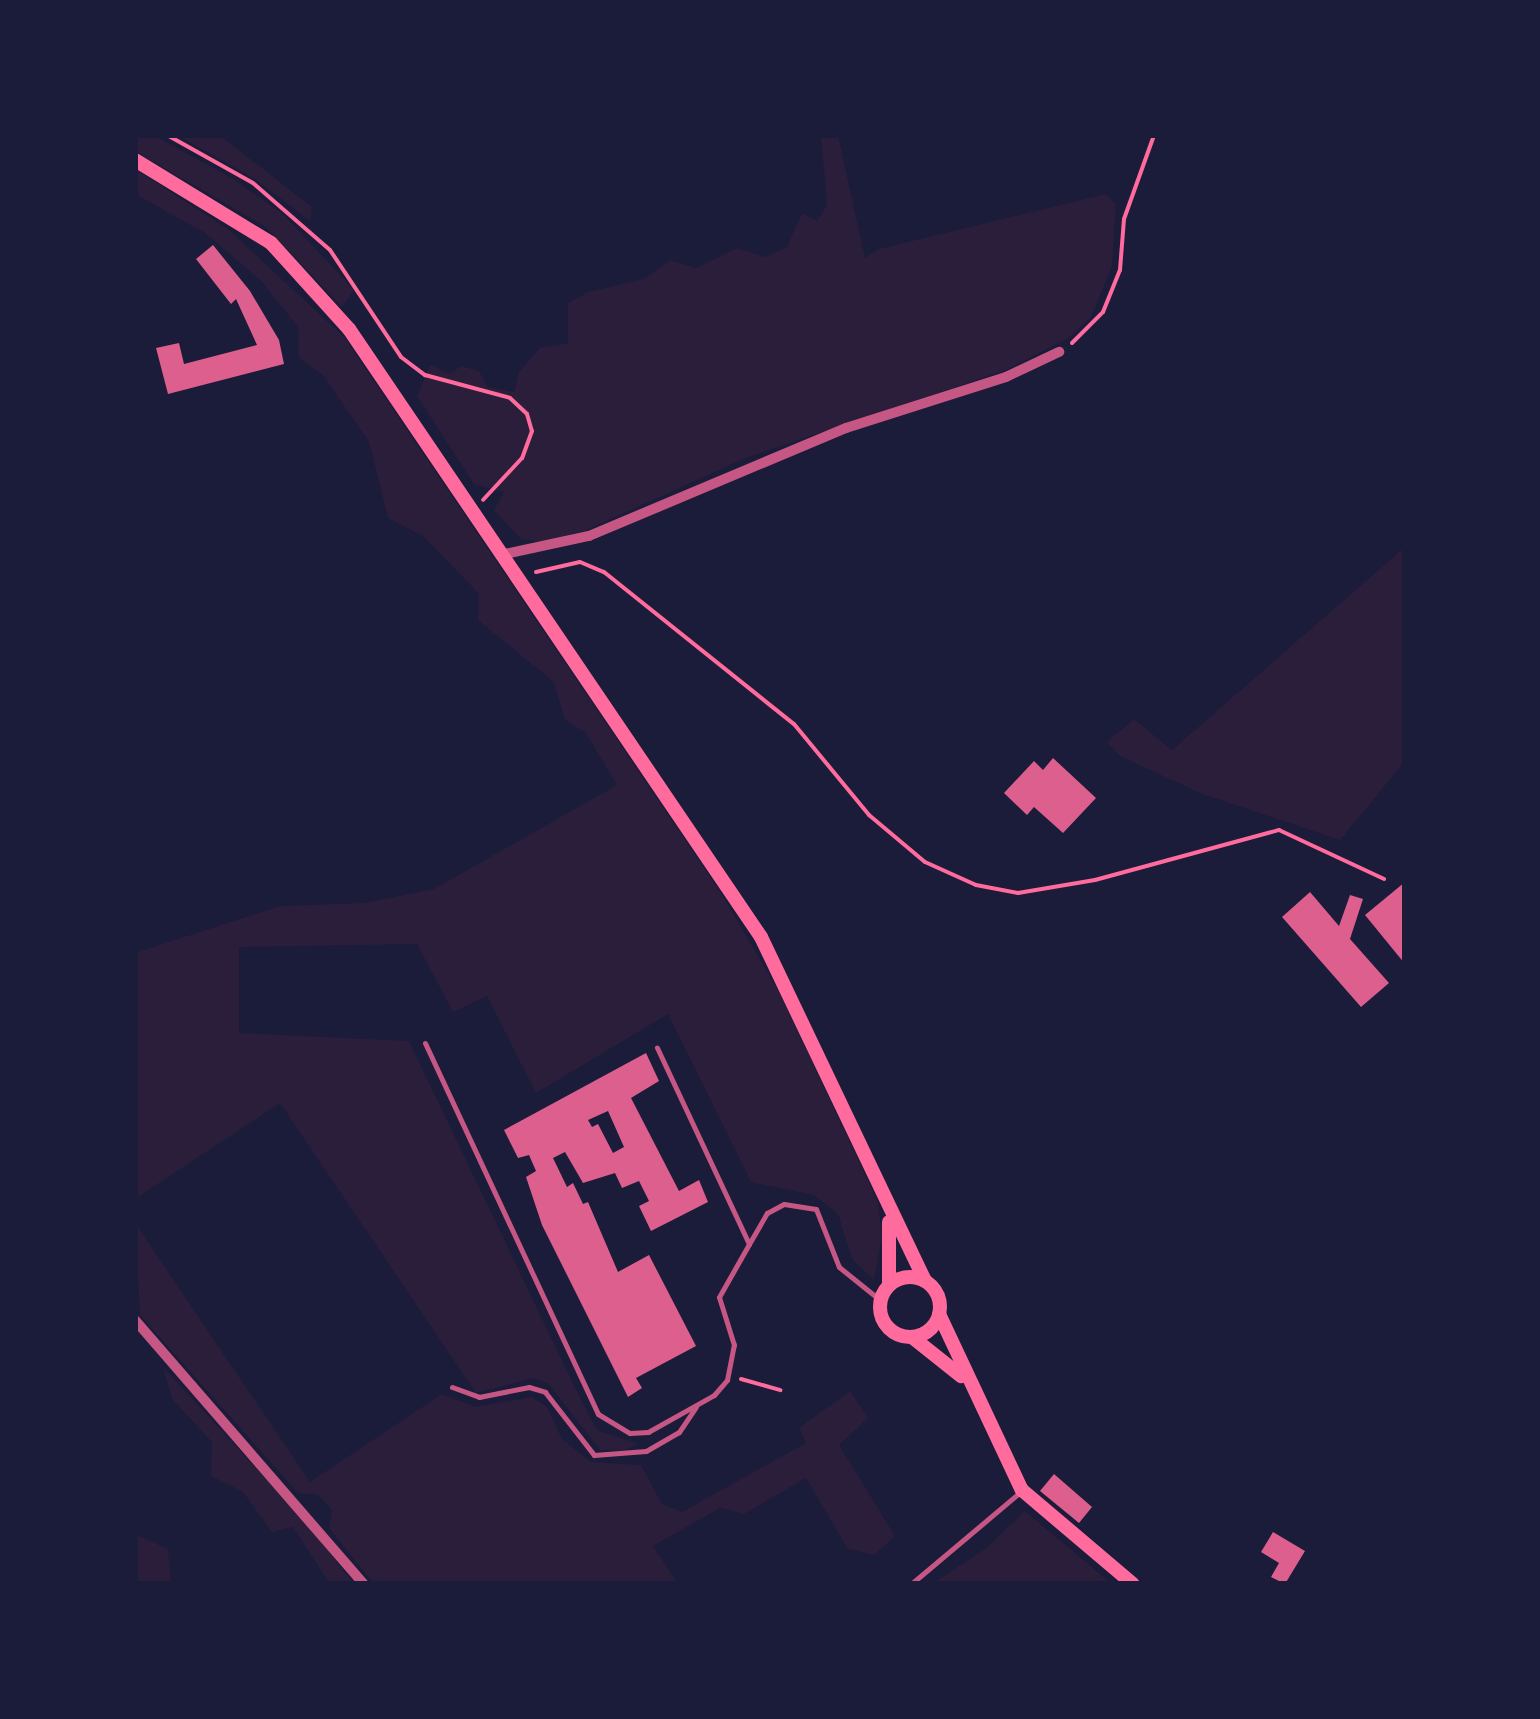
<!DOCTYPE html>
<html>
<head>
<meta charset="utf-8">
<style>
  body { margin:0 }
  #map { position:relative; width:1540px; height:1719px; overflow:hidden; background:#1b1b3a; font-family:"DejaVu Sans",sans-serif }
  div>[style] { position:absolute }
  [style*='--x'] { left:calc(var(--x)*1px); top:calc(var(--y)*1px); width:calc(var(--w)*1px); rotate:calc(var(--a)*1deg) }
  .green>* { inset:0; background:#2a1e3b }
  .building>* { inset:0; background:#dd5f8e }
  .path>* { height:4px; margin:-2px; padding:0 2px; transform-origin:2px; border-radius:2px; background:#ff6b9d }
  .service>* { height:5px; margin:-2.5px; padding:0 2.5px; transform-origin:2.5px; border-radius:2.5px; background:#c65784 }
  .minor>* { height:10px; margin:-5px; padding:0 5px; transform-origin:5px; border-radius:5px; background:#c65784 }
  .secondary>* { height:14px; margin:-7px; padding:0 7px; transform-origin:7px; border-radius:7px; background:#ff6b9d }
  .secondary>.ring { margin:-7px; padding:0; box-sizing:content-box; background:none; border:14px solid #ff6b9d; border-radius:50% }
  span { translate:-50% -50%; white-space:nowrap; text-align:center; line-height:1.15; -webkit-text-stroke:8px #1b1b3a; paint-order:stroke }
  .frame { position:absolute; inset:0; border:138px solid #1b1b3a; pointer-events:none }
</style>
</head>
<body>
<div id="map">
  <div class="green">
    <i style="clip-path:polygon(135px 135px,153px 135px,230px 177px,283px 214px,354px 290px,342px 307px,266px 227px,135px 151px)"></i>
    <i style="clip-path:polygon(177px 135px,219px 135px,312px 207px,310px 221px,255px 179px)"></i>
    <i style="clip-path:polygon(821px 135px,838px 135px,865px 258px,879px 249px,1106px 194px,1116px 204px,1112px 266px,1091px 317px,1070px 337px,1006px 370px,748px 457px,584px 531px,543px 542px,521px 539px,494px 510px,504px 492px,474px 484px,417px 396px,430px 365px,450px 374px,461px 366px,479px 371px,488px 387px,514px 392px,519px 372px,540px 348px,568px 343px,568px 303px,588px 292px,644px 279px,670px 260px,696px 268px,737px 248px,766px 257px,787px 247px,802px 213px,817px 221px,827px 205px)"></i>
    <i style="clip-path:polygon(135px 169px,228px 229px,344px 337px,721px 893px,778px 990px,878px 1202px,882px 1237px,874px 1280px,852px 1259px,838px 1214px,814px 1195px,751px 1182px,668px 1014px,536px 1093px,487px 996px,453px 1012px,417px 944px,239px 947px,239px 1033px,409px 1041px,580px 1398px,597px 1430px,638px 1444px,625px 1450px,600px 1450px,548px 1383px,532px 1378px,476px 1393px,280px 1103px,135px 1199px,135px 953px,280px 906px,364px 903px,434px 889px,617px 785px,586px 733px,565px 720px,554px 682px,478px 620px,479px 594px,423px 536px,388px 518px,369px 442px,323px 375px,299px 358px,298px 327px,261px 281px,205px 233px,135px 194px)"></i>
    <i style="clip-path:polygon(1405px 547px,1405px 761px,1340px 840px,1200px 793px,1120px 756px,1107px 742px,1134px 719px,1172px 750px)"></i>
    <i style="clip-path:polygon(135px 1223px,310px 1482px,442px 1394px,475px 1407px,532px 1397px,547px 1407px,562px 1439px,591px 1462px,641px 1465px,662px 1504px,682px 1512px,806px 1443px,799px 1428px,850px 1391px,868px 1418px,839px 1445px,895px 1536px,874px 1555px,848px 1549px,806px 1478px,744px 1514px,720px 1508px,653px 1546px,678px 1584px,374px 1584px,329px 1528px,332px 1510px,318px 1495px,298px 1493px,140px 1315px)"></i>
    <i style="clip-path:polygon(163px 1367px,303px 1519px,354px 1584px,330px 1584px,293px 1527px,272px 1532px,243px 1492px,211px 1476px,212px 1442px,172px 1399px)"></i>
    <i style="clip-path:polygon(1025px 1511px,1112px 1584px,932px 1584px,985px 1549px)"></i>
    <i style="clip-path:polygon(135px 1534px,168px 1549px,171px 1584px,135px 1584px)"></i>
  </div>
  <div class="building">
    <i style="clip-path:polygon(213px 245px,250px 291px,279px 340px,284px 364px,168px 394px,156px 348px,179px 343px,184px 364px,257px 345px,236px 299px,231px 304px,196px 259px)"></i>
    <i style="clip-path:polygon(1053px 758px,1096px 798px,1063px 833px,1034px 807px,1027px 815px,1004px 793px,1034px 761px,1043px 770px)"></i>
    <i style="clip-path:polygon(1405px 882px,1405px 964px,1365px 915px)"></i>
    <i style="clip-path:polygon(1310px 892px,1339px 926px,1350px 895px,1363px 899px,1350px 939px,1389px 983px,1361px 1007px,1282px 917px)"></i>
    <i style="clip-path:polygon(evenodd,646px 1053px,659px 1081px,631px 1098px,679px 1191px,699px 1180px,708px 1202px,651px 1231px,639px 1206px,649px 1201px,639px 1181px,622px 1188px,615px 1173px,583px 1183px,565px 1152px,553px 1158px,567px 1187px,573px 1183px,583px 1204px,588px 1202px,618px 1272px,649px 1255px,696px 1346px,636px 1378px,642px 1388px,628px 1397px,542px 1225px,526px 1177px,536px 1171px,529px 1155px,518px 1158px,504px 1130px,646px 1053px,608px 1111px,624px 1147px,613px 1153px,598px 1124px,592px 1127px,588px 1120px,608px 1111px)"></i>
    <i style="clip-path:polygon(1054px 1474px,1092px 1507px,1079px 1523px,1040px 1491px)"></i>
    <i style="clip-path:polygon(1273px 1532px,1305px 1551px,1285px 1584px,1271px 1577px,1279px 1563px,1261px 1552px)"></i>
  </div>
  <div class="path">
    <i style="--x:167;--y:135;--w:98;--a:29.2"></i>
    <i style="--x:253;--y:183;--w:102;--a:41"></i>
    <i style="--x:330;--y:250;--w:128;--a:56.4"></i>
    <i style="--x:401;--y:357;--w:30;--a:37"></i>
    <i style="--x:425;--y:375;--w:88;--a:15.1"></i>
    <i style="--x:510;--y:398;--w:23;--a:43"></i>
    <i style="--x:527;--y:414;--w:18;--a:74"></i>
    <i style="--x:532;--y:431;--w:29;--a:110"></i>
    <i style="--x:522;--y:458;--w:57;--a:132.9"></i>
    <i style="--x:1072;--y:343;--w:44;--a:-45"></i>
    <i style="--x:1103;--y:312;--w:45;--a:-68"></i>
    <i style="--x:1120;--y:270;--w:51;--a:-85.5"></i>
    <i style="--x:1124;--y:219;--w:89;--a:-70.3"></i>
    <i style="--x:536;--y:572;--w:45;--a:-12.8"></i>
    <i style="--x:580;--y:562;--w:26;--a:23"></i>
    <i style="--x:604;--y:572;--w:243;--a:38.7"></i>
    <i style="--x:794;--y:724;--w:118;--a:50.5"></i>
    <i style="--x:869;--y:815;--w:73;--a:40"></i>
    <i style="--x:925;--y:862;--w:56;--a:24.3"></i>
    <i style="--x:976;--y:885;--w:43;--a:10.8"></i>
    <i style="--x:1018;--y:893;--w:78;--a:-9.6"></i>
    <i style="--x:1095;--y:880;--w:191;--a:-15.2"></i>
    <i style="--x:1279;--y:830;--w:116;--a:25"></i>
    <i style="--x:741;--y:1379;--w:41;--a:15.8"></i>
  </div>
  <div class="service">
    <i style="--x:425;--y:1043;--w:409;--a:65"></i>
    <i style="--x:598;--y:1414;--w:37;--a:31"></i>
    <i style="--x:630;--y:1433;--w:18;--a:-3"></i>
    <i style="--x:648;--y:1432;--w:76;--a:-29.3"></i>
    <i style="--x:714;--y:1395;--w:20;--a:-49"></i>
    <i style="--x:727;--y:1380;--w:36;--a:-79"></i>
    <i style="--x:734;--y:1345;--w:50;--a:-107.4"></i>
    <i style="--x:719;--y:1297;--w:61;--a:-60.5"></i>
    <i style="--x:749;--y:1244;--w:217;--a:-115.1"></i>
    <i style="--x:749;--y:1244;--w:36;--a:-60"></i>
    <i style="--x:767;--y:1213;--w:19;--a:-28"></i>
    <i style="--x:784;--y:1204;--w:32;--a:9"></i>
    <i style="--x:816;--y:1209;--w:62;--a:68.4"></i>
    <i style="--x:839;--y:1267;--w:53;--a:38.8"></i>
    <i style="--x:452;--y:1387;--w:29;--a:20"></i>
    <i style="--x:479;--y:1397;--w:51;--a:-11.3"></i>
    <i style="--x:529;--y:1387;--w:17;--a:17"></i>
    <i style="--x:545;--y:1392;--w:80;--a:52.1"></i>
    <i style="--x:594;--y:1455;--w:52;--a:-4.4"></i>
    <i style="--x:646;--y:1451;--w:38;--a:-30"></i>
    <i style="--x:679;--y:1432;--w:30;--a:-56"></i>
    <i style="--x:911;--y:1584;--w:141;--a:-40.1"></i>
  </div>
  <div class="minor">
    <i style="--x:500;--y:555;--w:91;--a:-12.1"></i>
    <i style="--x:589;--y:536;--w:279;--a:-22.8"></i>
    <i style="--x:846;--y:428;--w:168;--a:-17.7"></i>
    <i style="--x:1006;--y:377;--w:59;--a:-25.3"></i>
    <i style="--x:135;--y:1320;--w:349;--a:49.1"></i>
  </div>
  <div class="secondary">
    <i style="--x:135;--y:160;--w:159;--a:31.4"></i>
    <i style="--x:271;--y:243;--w:116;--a:47.8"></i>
    <i style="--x:349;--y:329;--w:734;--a:55.88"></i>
    <i style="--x:761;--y:937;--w:381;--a:64.5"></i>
    <i class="ring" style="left:880px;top:1277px;width:46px;height:46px"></i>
    <i style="--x:889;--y:1285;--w:63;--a:-90"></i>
    <i style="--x:939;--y:1314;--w:195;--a:64.8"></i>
    <i style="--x:1022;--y:1490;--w:145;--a:40.3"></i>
    <i style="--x:912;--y:1337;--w:63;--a:38.5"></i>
  </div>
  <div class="frame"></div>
</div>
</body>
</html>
